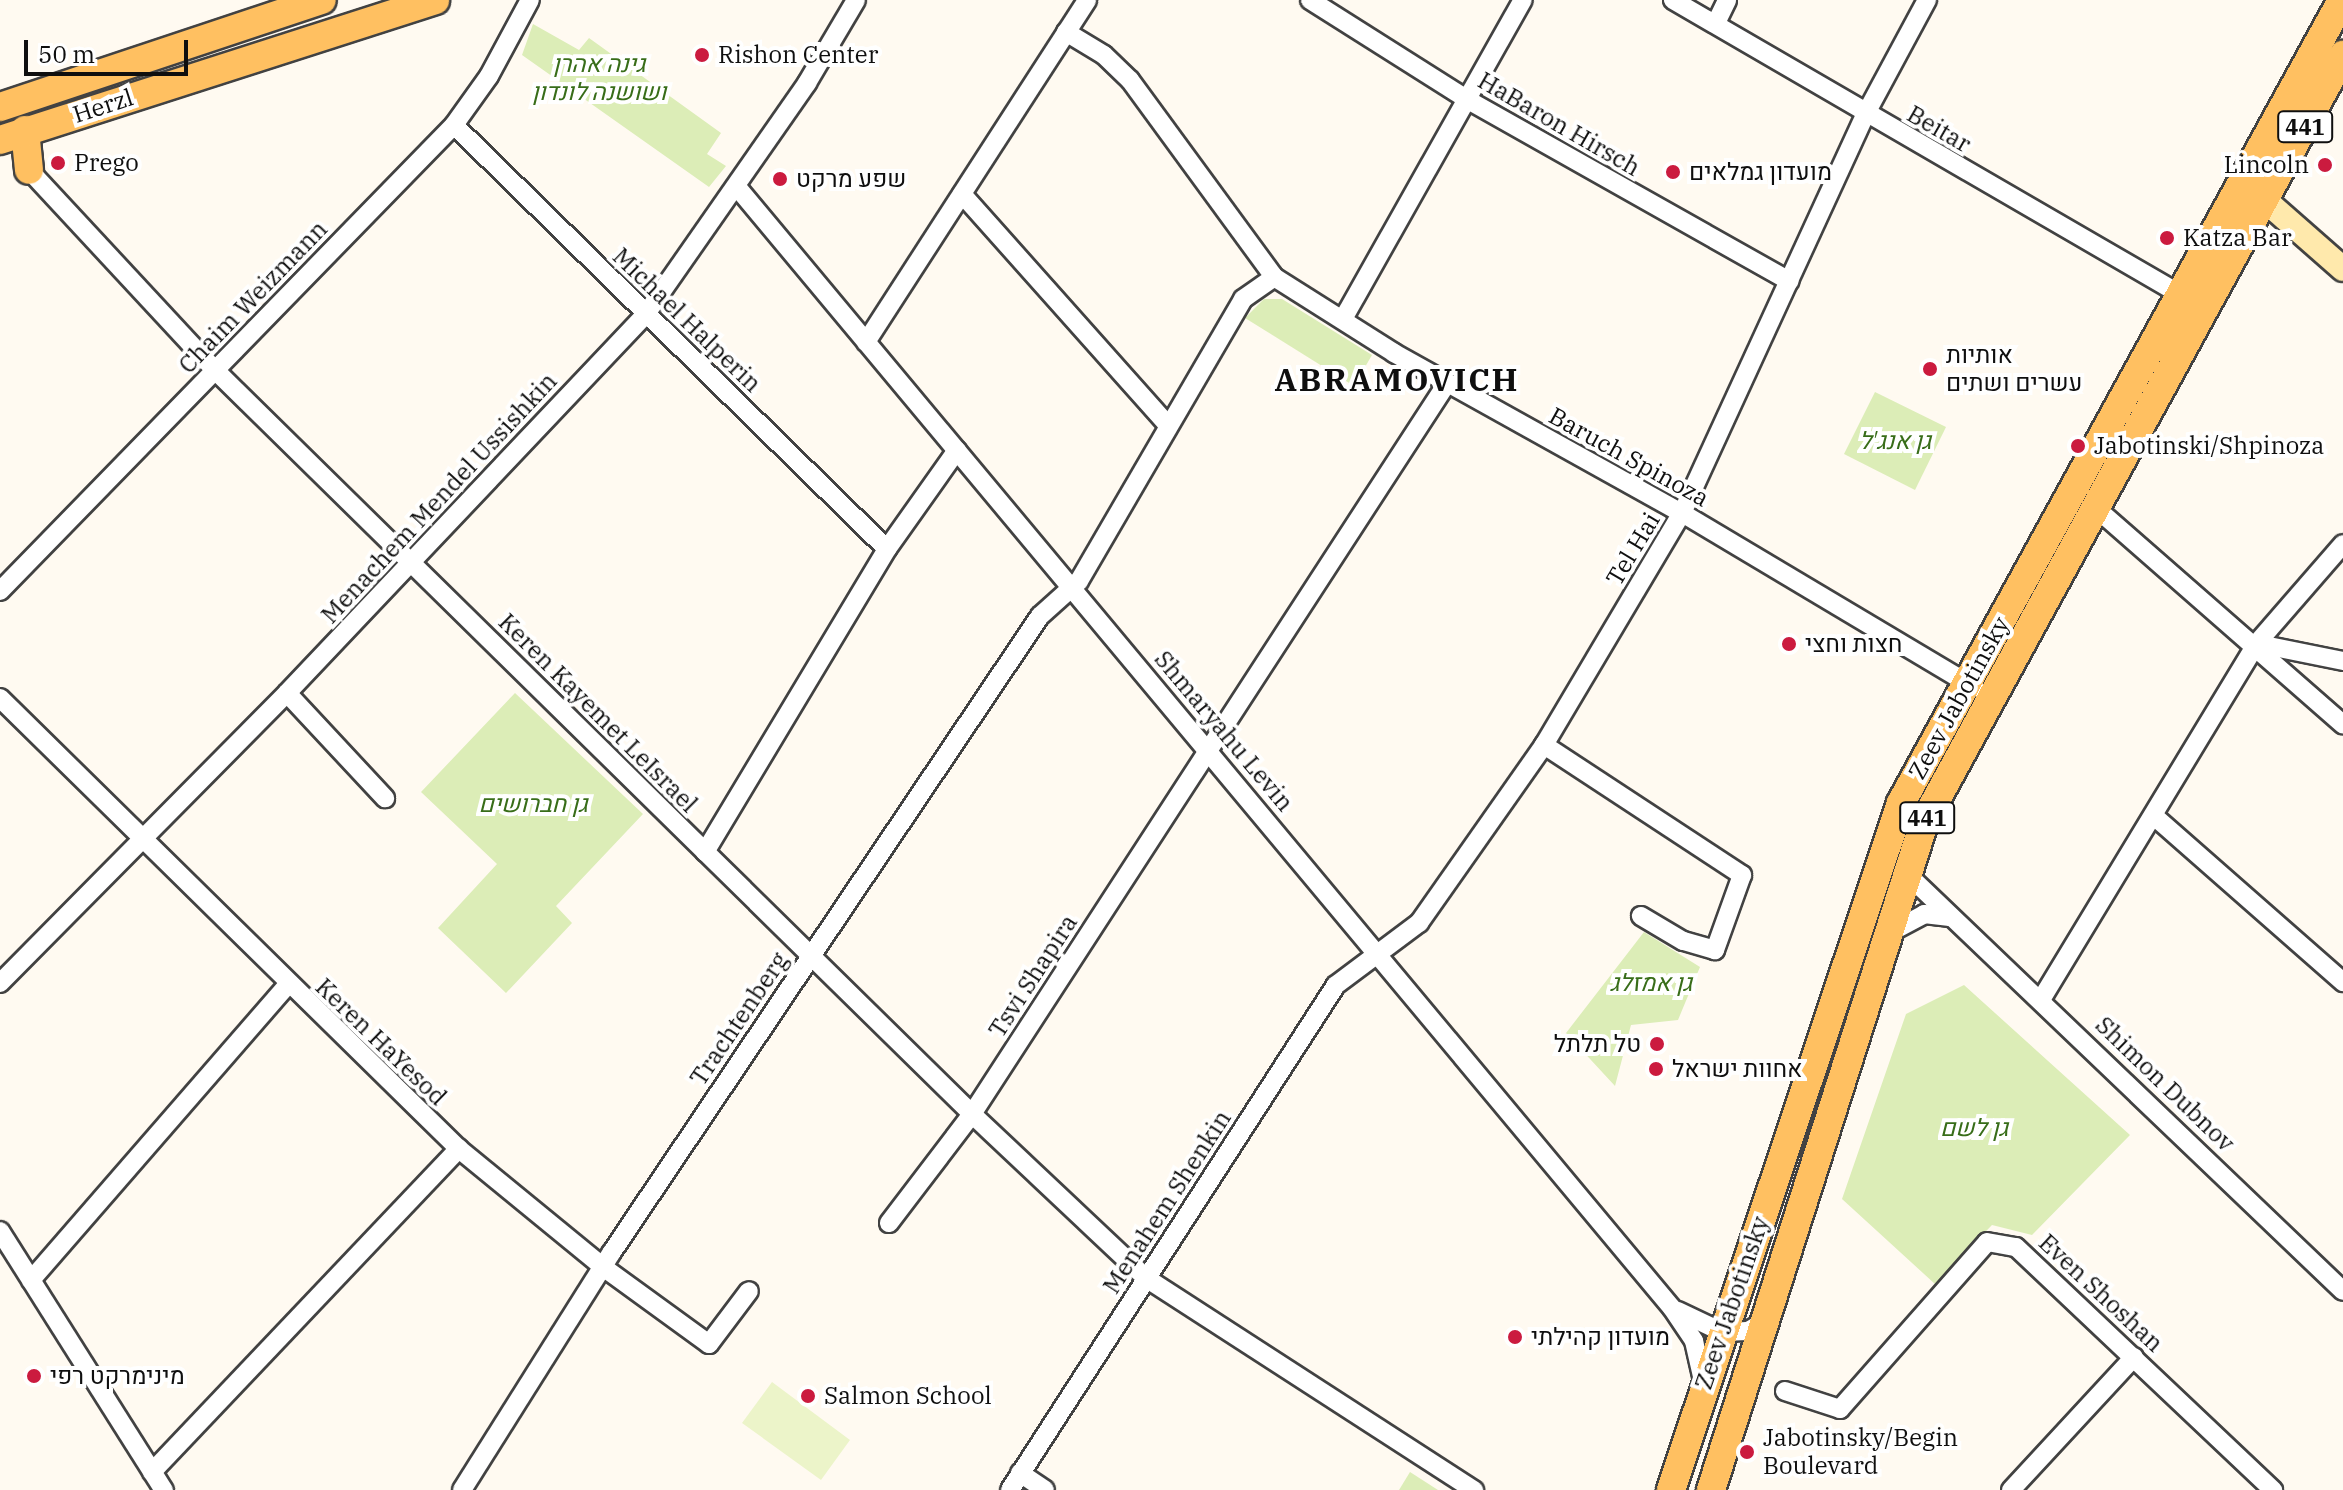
<!DOCTYPE html>
<html>
<head>
<meta charset="utf-8">
<style>
  body { margin:0 }
  #map { position:relative; width:2343px; height:1490px; overflow:hidden; background:#fffaf1; font-family:"IBM Plex Serif",Heebo,serif }
  div>[style] { position:absolute }
  [style*='--x'] { left:calc(var(--x)*1px); top:calc(var(--y)*1px); width:calc(var(--w)*1px); rotate:calc(var(--a)*1deg) }
  .green>* { inset:0; background:#dcedb7 }
  .pitch>* { inset:0; background:#ecf4c9 }
  .roads { filter:drop-shadow(2px 0 #424242) drop-shadow(-2px 0 #424242) drop-shadow(0 2px #424242) drop-shadow(0 -2px #424242) }
  .street>* { height:18px; margin:-9px; padding:0 9px; transform-origin:9px; border-radius:9px; background:#fff }
  .secondary>* { height:24px; margin:-12px; padding:0 12px; transform-origin:12px; border-radius:12px; background:#ffe9ac }
  .primary>* { height:28px; margin:-14px; padding:0 14px; transform-origin:14px; border-radius:14px; background:#ffc061 }
  .dots>* { width:22px; height:22px; translate:-50% -50%; box-sizing:border-box; border:4px solid #fff; border-radius:50% }
  span { translate:-50% -50%; white-space:nowrap; text-align:center; line-height:1.15; -webkit-text-stroke:8px #fff; paint-order:stroke }
  .shield-label span { padding:2px 6px; background:#fff; border:2px solid; border-radius:6px; -webkit-text-stroke-width:0 }
  .shield-label { font-size:22px; color:#0f0f0f; font-weight:700 }
  .poi-label { font-size:24px; color:#0f0f0f }
  .left { translate:0 -50%; text-align:left }
  .right { translate:-100% -50%; text-align:right }
  .park-label { font-size:24px; color:#386d19; font-style:italic }
  .street-label { font-size:24px; color:#0f0f0f }
  .district-label { font-size:32px; color:#0f0f0f; font-weight:700; letter-spacing:2px }
  .scale { position:absolute; left:24px; top:40px; width:164px; height:36px; box-sizing:border-box; border:4px solid #0f0f0f; border-top:0; padding-left:10px; font-size:24px; line-height:28px; white-space:nowrap; color:#0f0f0f; -webkit-text-stroke:6px #fff; paint-order:stroke }
</style>
</head>
<body>
<div id="map">
  <div class="green">
    <i style="clip-path:polygon(533px 24px,579px 50px,589px 38px,721px 133px,707px 154px,726px 166px,709px 187px,522px 55px)"></i>
    <i style="clip-path:polygon(1264px 299px,1282px 299px,1372px 355px,1354px 386px,1245px 318px)"></i>
    <i style="clip-path:polygon(1875px 392px,1946px 427px,1915px 490px,1844px 454px)"></i>
    <i style="clip-path:polygon(515px 693px,643px 814px,556px 906px,572px 923px,506px 993px,438px 928px,497px 864px,421px 792px)"></i>
    <i style="clip-path:polygon(1644px 932px,1700px 967px,1678px 1020px,1631px 1025px,1615px 1086px,1566px 1033px)"></i>
    <i style="clip-path:polygon(1964px 985px,2130px 1135px,2032px 1235px,1992px 1225px,1935px 1284px,1842px 1199px,1906px 1014px)"></i>
    <i style="clip-path:polygon(1410px 1472px,1438px 1490px,1399px 1490px)"></i>
  </div>
  <div class="pitch">
    <i style="clip-path:polygon(772px 1382px,850px 1440px,821px 1480px,742px 1423px)"></i>
  </div>
  <div class="roads">
    <div class="street">
      <i style="--x:1310;--y:0;--w:187;--a:32.3"></i>
      <i style="--x:1468;--y:100;--w:369;--a:29.4"></i>
      <i style="--x:1673;--y:0;--w:590;--a:30.13"></i>
      <i style="--x:1716;--y:23;--w:25;--a:-64"></i>
      <i style="--x:1066;--y:32;--w:44;--a:31.2"></i>
      <i style="--x:1104;--y:55;--w:36;--a:44"></i>
      <i style="--x:1130;--y:80;--w:244;--a:53.8"></i>
      <i style="--x:1274;--y:277;--w:142;--a:32.3"></i>
      <i style="--x:1394;--y:353;--w:329;--a:29.1"></i>
      <i style="--x:1682;--y:513;--w:341;--a:30.8"></i>
      <i style="--x:454;--y:125;--w:606;--a:44.4"></i>
      <i style="--x:29;--y:170;--w:273;--a:47.1"></i>
      <i style="--x:215;--y:370;--w:1061;--a:44.5"></i>
      <i style="--x:972;--y:1114;--w:239;--a:43.3"></i>
      <i style="--x:1146;--y:1278;--w:391;--a:32.9"></i>
      <i style="--x:737;--y:187;--w:1460;--a:50.17"></i>
      <i style="--x:1672;--y:1308;--w:40;--a:56"></i>
      <i style="--x:1694;--y:1341;--w:45;--a:77.2"></i>
      <i style="--x:962;--y:194;--w:310;--a:48.3"></i>
      <i style="--x:1343;--y:319;--w:366;--a:-60.6"></i>
      <i style="--x:866;--y:342;--w:407;--a:-57.1"></i>
      <i style="--x:2097;--y:509;--w:327;--a:41.2"></i>
      <i style="--x:0;--y:591;--w:651;--a:-45.75"></i>
      <i style="--x:454;--y:125;--w:60;--a:-54.5"></i>
      <i style="--x:489;--y:76;--w:86;--a:-61.7"></i>
      <i style="--x:2259;--y:644;--w:86;--a:11.4"></i>
      <i style="--x:287;--y:693;--w:144;--a:47"></i>
      <i style="--x:0;--y:698;--w:643;--a:44.5"></i>
      <i style="--x:459;--y:1149;--w:186;--a:39.3"></i>
      <i style="--x:603;--y:1267;--w:131;--a:36"></i>
      <i style="--x:709;--y:1344;--w:66;--a:-53"></i>
      <i style="--x:1544;--y:745;--w:237;--a:33.3"></i>
      <i style="--x:1742;--y:875;--w:80;--a:109.8"></i>
      <i style="--x:1715;--y:950;--w:33;--a:-164"></i>
      <i style="--x:1683;--y:941;--w:49;--a:-149.2"></i>
      <i style="--x:2154;--y:816;--w:252;--a:41.3"></i>
      <i style="--x:705;--y:852;--w:353;--a:-59"></i>
      <i style="--x:887;--y:549;--w:121;--a:-54.7"></i>
      <i style="--x:1907;--y:874;--w:603;--a:43.72"></i>
      <i style="--x:1889;--y:933;--w:40;--a:-28"></i>
      <i style="--x:1924;--y:914;--w:24;--a:7"></i>
      <i style="--x:0;--y:983;--w:408;--a:-45.3"></i>
      <i style="--x:287;--y:693;--w:522;--a:-46.55"></i>
      <i style="--x:646;--y:314;--w:282;--a:-55.1"></i>
      <i style="--x:807;--y:83;--w:96;--a:-59.4"></i>
      <i style="--x:2042;--y:998;--w:415;--a:-58.8"></i>
      <i style="--x:2257;--y:643;--w:131;--a:-49"></i>
      <i style="--x:889;--y:1223;--w:137;--a:-52.7"></i>
      <i style="--x:972;--y:1114;--w:872;--a:-56.98"></i>
      <i style="--x:0;--y:1231;--w:307;--a:57.7"></i>
      <i style="--x:31;--y:1280;--w:390;--a:-49"></i>
      <i style="--x:1678;--y:1311;--w:49;--a:25.5"></i>
      <i style="--x:1722;--y:1332;--w:26;--a:-2"></i>
      <i style="--x:1748;--y:1331;--w:20;--a:-30"></i>
      <i style="--x:1785;--y:1391;--w:58;--a:18.1"></i>
      <i style="--x:1840;--y:1409;--w:222;--a:-48.6"></i>
      <i style="--x:1987;--y:1242;--w:29;--a:10"></i>
      <i style="--x:2016;--y:1247;--w:354;--a:43.4"></i>
      <i style="--x:152;--y:1472;--w:446;--a:-46.5"></i>
      <i style="--x:1020;--y:1473;--w:30;--a:34"></i>
      <i style="--x:462;--y:1490;--w:281;--a:-57.8"></i>
      <i style="--x:612;--y:1252;--w:767;--a:-56.06"></i>
      <i style="--x:1040;--y:616;--w:52;--a:-41.9"></i>
      <i style="--x:1079;--y:581;--w:326;--a:-59.8"></i>
      <i style="--x:1243;--y:299;--w:38;--a:-35"></i>
      <i style="--x:1010;--y:1490;--w:601;--a:-57.16"></i>
      <i style="--x:1336;--y:985;--w:104;--a:-36.8"></i>
      <i style="--x:1419;--y:923;--w:218;--a:-54.9"></i>
      <i style="--x:1544;--y:745;--w:270;--a:-59.3"></i>
      <i style="--x:1682;--y:513;--w:438;--a:-65.3"></i>
      <i style="--x:1865;--y:115;--w:131;--a:-61.7"></i>
      <i style="--x:2011;--y:1490;--w:181;--a:-47.2"></i>
    </div>
    <div class="secondary">
      <i style="--x:2252;--y:189;--w:121;--a:41.3"></i>
    </div>
    <div class="primary">
      <i style="--x:0;--y:107;--w:339;--a:-18.4"></i>
      <i style="--x:25;--y:130;--w:40;--a:84.3"></i>
      <i style="--x:0;--y:140;--w:457;--a:-17.8"></i>
      <i style="--x:1671;--y:1490;--w:724;--a:-71.49"></i>
      <i style="--x:1901;--y:803;--w:916;--a:-61.22"></i>
      <i style="--x:1711;--y:1490;--w:703;--a:-72.29"></i>
      <i style="--x:1925;--y:820;--w:872;--a:-61.35"></i>
    </div>
  </div>
  <div class="dots">
    <i style="left:702px;top:55px;background:#cb1b3f"></i>
    <i style="left:58px;top:163px;background:#cb1b3f"></i>
    <i style="left:2325px;top:165px;background:#cb1b3f"></i>
    <i style="left:1673px;top:172px;background:#cb1b3f"></i>
    <i style="left:780px;top:179px;background:#cb1b3f"></i>
    <i style="left:2167px;top:238px;background:#cb1b3f"></i>
    <i style="left:1930px;top:369px;background:#cb1b3f"></i>
    <i style="left:2078px;top:446px;background:#cb1b3f"></i>
    <i style="left:1789px;top:644px;background:#cb1b3f"></i>
    <i style="left:1657px;top:1044px;background:#cb1b3f"></i>
    <i style="left:1656px;top:1069px;background:#cb1b3f"></i>
    <i style="left:1515px;top:1337px;background:#cb1b3f"></i>
    <i style="left:34px;top:1376px;background:#cb1b3f"></i>
    <i style="left:808px;top:1396px;background:#cb1b3f"></i>
    <i style="left:1747px;top:1452px;background:#cb1b3f"></i>
  </div>
  <div class="shield-label">
    <span style="left:2305px;top:127px">441</span>
    <span style="left:1927px;top:818px">441</span>
  </div>
  <div class="poi-label">
    <span class="left" style="left:718px;top:55px">Rishon Center</span>
    <span class="left" style="left:74px;top:163px">Prego</span>
    <span class="right" style="left:2309px;top:165px">Lincoln</span>
    <span class="left" style="left:1689px;top:172px">מועדון גמלאים</span>
    <span class="left" style="left:796px;top:179px">שפע מרקט</span>
    <span class="left" style="left:2183px;top:238px">Katza Bar</span>
    <span class="left" style="left:1946px;top:369px">אותיות<br>עשרים ושתים</span>
    <span class="left" style="left:2094px;top:446px">Jabotinski/Shpinoza</span>
    <span class="left" style="left:1805px;top:644px">חצות וחצי</span>
    <span class="right" style="left:1641px;top:1044px">טל תלתל</span>
    <span class="left" style="left:1672px;top:1069px">אחוות ישראל</span>
    <span class="left" style="left:1531px;top:1337px">מועדון קהילתי</span>
    <span class="left" style="left:50px;top:1376px">מינימרקט רפי</span>
    <span class="left" style="left:824px;top:1396px">Salmon School</span>
    <span class="left" style="left:1763px;top:1452px">Jabotinsky/Begin<br>Boulevard</span>
  </div>
  <div class="park-label">
    <span style="left:599px;top:78px">גינה אהרן<br>ושושנה לונדון</span>
    <span style="left:1895px;top:441px">גן אנג'ל</span>
    <span style="left:533px;top:804px">גן חברושים</span>
    <span style="left:1651px;top:983px">גן אמזלג</span>
    <span style="left:1974px;top:1128px">גן לשם</span>
  </div>
  <div class="street-label">
    <span style="left:103px;top:106px;rotate:-18deg">Herzl</span>
    <span style="left:1559px;top:124px;rotate:30deg">HaBaron Hirsch</span>
    <span style="left:1939px;top:129px;rotate:30deg">Beitar</span>
    <span style="left:253px;top:297px;rotate:-46deg">Chaim Weizmann</span>
    <span style="left:687px;top:320px;rotate:44deg">Michael Halperin</span>
    <span style="left:1629px;top:457px;rotate:29deg">Baruch Spinoza</span>
    <span style="left:439px;top:498px;rotate:-47deg">Menachem Mendel Ussishkin</span>
    <span style="left:1633px;top:549px;rotate:-59deg">Tel Hai</span>
    <span style="left:1959px;top:698px;rotate:-61deg">Zeev Jabotinsky</span>
    <span style="left:598px;top:713px;rotate:45deg">Keren Kayemet LeIsrael</span>
    <span style="left:1224px;top:731px;rotate:50deg">Shmaryahu Levin</span>
    <span style="left:1033px;top:976px;rotate:-57deg">Tsvi Shapira</span>
    <span style="left:739px;top:1019px;rotate:-56deg">Trachtenberg</span>
    <span style="left:381px;top:1042px;rotate:44deg">Keren HaYesod</span>
    <span style="left:2165px;top:1084px;rotate:44deg">Shimon Dubnov</span>
    <span style="left:1167px;top:1202px;rotate:-57deg">Menahem Shenkin</span>
    <span style="left:2101px;top:1293px;rotate:43deg">Even Shoshan</span>
    <span style="left:1732px;top:1303px;rotate:-71deg">Zeev Jabotinsky</span>
  </div>
  <div class="district-label">
    <span style="left:1397px;top:379px">ABRAMOVICH</span>
  </div>
  <div class="scale">50 m</div>
</div>
</body>
</html>
